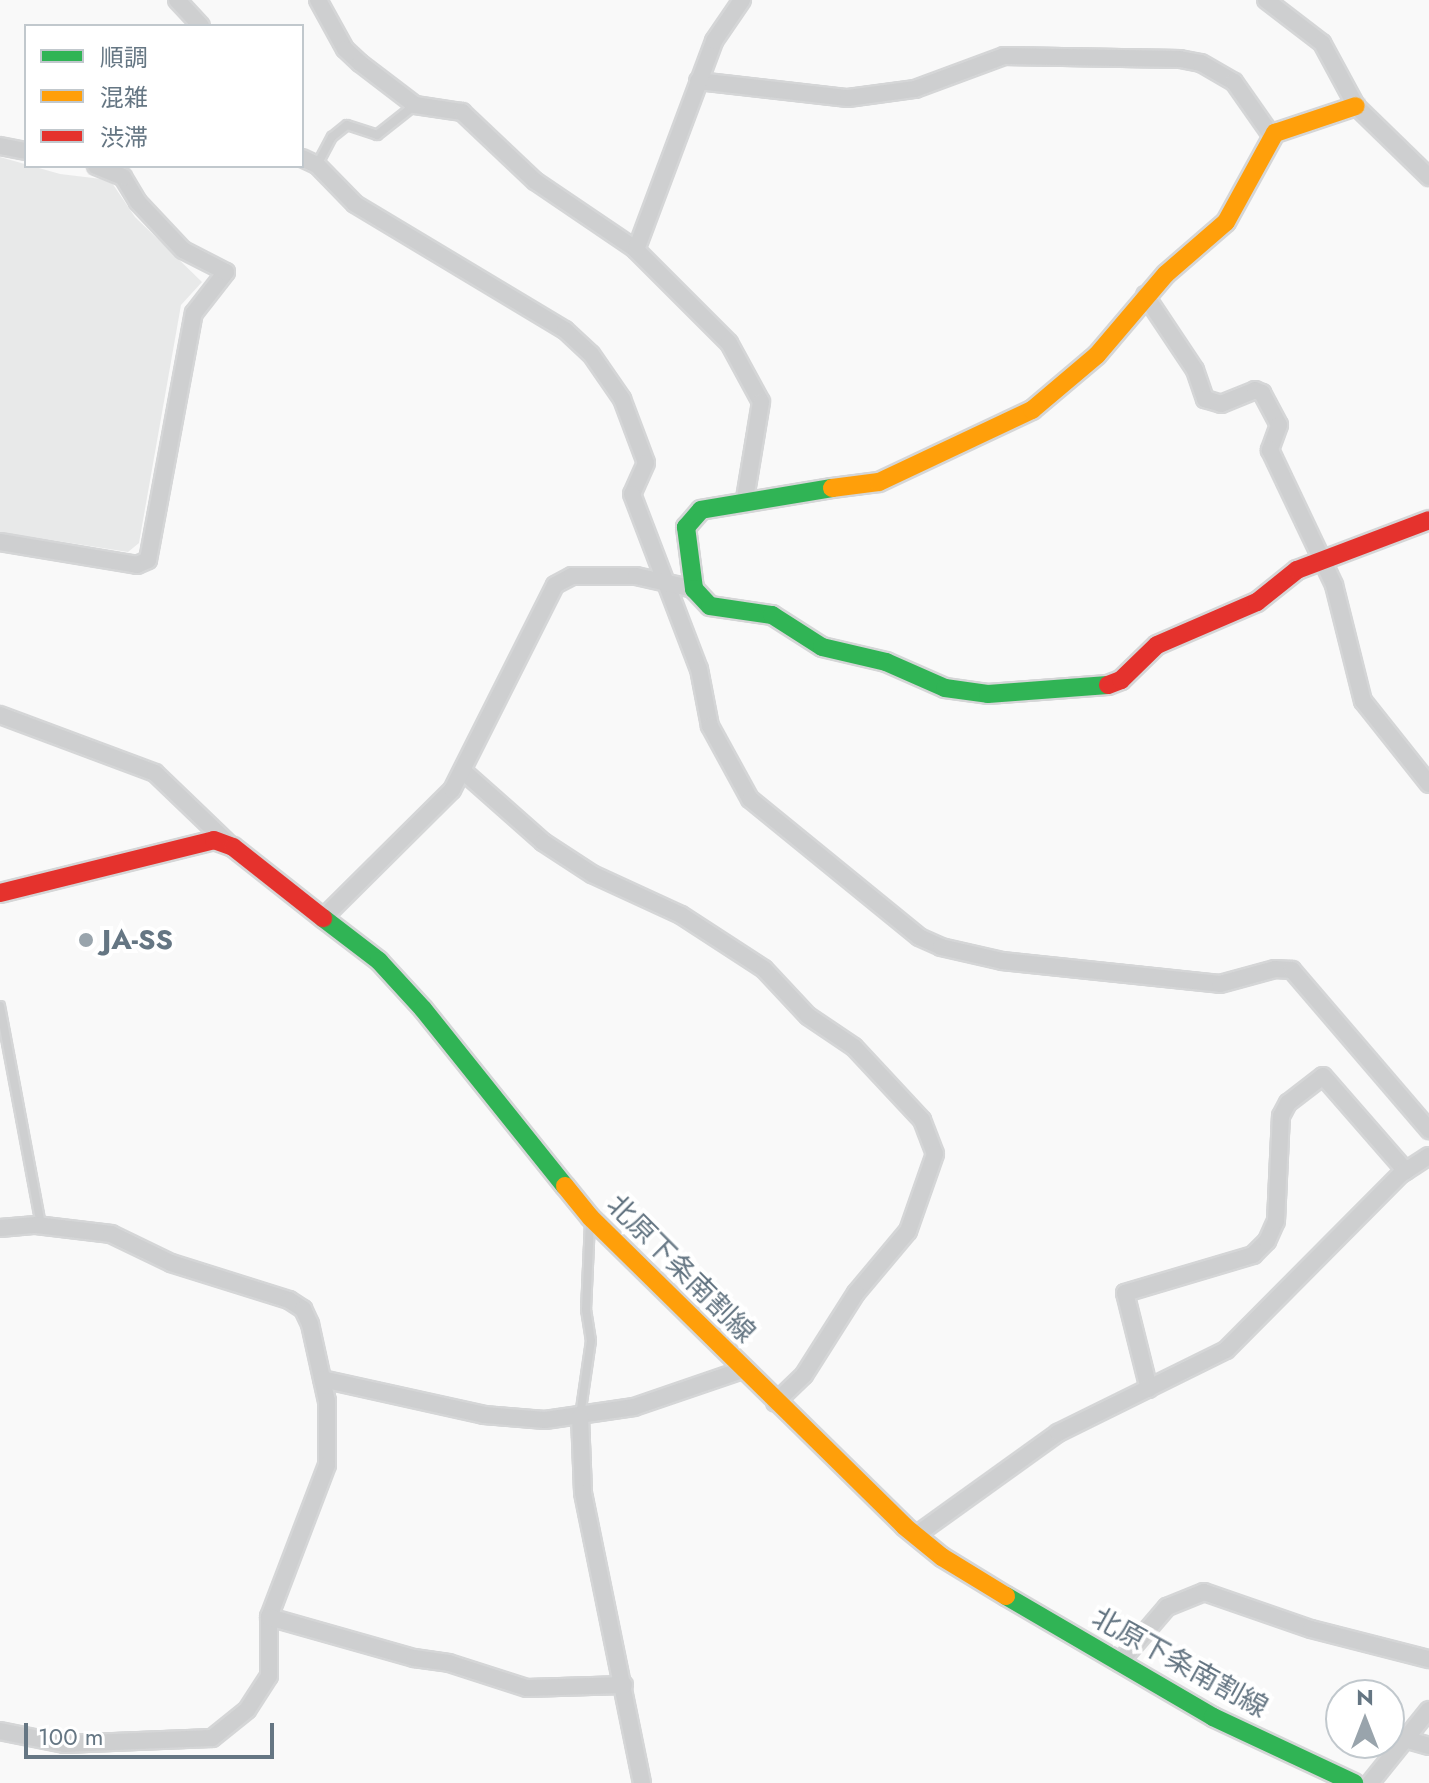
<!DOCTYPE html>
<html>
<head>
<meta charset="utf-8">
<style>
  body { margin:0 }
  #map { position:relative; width:1429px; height:1783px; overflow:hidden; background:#f9f9f9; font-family:Jost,"Noto Sans JP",sans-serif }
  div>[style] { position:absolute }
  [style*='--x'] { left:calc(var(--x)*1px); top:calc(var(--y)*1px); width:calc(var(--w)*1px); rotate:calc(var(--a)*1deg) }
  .built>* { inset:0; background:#e8e9e9 }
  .roads { filter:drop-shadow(2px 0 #d5d6d7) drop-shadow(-2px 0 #d5d6d7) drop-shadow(0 2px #d5d6d7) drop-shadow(0 -2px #d5d6d7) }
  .lane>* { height:8px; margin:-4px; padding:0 4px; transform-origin:4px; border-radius:4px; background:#cecfd0 }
  .street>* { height:16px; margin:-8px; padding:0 8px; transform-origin:8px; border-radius:8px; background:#cecfd0 }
  .fast>* { height:18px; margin:-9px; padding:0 9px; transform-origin:9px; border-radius:9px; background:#30b455 }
  .slow>* { height:18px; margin:-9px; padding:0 9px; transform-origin:9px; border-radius:9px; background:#ff9f0a }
  .jam>* { height:18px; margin:-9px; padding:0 9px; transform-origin:9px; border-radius:9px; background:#e5322d }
  .dots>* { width:22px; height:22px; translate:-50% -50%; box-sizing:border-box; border:4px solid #fff; border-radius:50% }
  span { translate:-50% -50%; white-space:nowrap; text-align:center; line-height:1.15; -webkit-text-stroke:8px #fff; paint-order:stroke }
  .poi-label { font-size:28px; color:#657683; font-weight:700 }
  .left { translate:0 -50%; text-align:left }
  .street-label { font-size:28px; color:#657683 }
  .legend { position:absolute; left:24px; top:24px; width:280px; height:144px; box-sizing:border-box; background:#fff; border:2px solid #c1c8cd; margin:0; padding:10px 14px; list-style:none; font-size:24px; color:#657683 }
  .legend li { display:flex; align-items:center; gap:16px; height:40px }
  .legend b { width:40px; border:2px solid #c1c8cd }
  .north { position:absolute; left:1325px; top:1679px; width:80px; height:80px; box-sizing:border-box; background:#fff; border:2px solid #c1c8cd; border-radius:50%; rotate:0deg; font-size:22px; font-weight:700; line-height:32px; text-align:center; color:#657683 }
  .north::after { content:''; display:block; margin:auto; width:28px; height:36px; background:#99a4ac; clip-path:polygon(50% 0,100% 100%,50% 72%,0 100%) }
  .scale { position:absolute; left:24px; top:1723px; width:250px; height:36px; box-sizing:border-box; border:4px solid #657683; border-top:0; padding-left:10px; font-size:24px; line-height:28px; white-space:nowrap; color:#657683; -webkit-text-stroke:6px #fff; paint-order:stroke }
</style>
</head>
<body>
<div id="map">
  <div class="built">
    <i style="clip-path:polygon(0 157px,60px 174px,110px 180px,135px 217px,202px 282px,181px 305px,139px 543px,128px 552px,0 532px)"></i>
  </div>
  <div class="roads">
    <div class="lane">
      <i style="--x:317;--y:165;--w:32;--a:-62"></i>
      <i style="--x:332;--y:137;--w:19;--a:-39"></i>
      <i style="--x:347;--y:125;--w:32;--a:18"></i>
      <i style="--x:377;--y:135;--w:48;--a:-38.3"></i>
      <i style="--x:0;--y:1006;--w:223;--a:79.4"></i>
      <i style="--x:580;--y:1416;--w:76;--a:-81.7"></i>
      <i style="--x:591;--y:1341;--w:31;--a:-99"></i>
      <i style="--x:586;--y:1310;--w:87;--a:-87.4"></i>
    </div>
    <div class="street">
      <i style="--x:177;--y:0;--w:35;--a:47"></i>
      <i style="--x:318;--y:0;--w:56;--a:61.1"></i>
      <i style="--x:345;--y:49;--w:21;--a:43"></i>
      <i style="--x:360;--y:63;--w:69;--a:37.4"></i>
      <i style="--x:415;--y:105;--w:48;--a:8.5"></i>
      <i style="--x:462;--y:112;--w:100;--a:43.4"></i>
      <i style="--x:535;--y:181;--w:120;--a:34.1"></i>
      <i style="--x:634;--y:248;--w:134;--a:45"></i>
      <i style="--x:729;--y:343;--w:67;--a:61.5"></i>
      <i style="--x:761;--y:402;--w:98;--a:99.4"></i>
      <i style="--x:1266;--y:0;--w:71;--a:37.5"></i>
      <i style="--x:1322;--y:43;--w:72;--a:61.6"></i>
      <i style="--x:1356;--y:106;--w:102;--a:44.2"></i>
      <i style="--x:698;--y:81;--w:151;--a:6.5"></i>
      <i style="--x:848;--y:98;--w:68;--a:-7.7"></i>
      <i style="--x:915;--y:89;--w:95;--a:-20.3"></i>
      <i style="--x:1004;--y:56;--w:176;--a:1"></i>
      <i style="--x:1180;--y:59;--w:21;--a:11"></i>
      <i style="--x:1201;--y:63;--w:38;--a:30"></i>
      <i style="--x:1234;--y:82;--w:66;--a:54.9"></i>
      <i style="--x:0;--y:146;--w:26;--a:11"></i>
      <i style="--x:302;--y:158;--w:17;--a:25"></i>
      <i style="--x:317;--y:165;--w:54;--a:45.7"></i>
      <i style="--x:355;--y:204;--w:245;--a:31"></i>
      <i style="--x:565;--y:330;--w:35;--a:43"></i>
      <i style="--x:591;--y:354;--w:55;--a:55.4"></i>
      <i style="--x:622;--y:399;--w:68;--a:69.4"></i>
      <i style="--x:646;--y:463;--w:34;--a:114"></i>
      <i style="--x:632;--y:494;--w:187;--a:69.1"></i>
      <i style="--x:699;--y:669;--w:58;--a:79.1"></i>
      <i style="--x:710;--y:726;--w:83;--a:61.3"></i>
      <i style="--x:750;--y:799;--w:218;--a:39.2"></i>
      <i style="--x:919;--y:937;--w:24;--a:24"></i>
      <i style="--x:941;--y:947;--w:63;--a:12.9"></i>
      <i style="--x:1002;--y:961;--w:219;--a:6"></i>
      <i style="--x:1220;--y:984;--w:57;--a:-15.3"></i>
      <i style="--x:1275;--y:969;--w:17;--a:3"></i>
      <i style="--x:1292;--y:970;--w:211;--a:49.4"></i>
      <i style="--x:636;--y:250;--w:223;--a:-69.5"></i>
      <i style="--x:714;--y:41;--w:50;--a:-55.7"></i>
      <i style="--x:1145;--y:295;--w:90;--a:56.3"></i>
      <i style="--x:1195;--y:370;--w:31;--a:71"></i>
      <i style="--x:1205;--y:399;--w:17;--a:17"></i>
      <i style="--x:1221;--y:404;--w:37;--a:-22"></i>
      <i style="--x:1255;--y:390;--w:8;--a:23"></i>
      <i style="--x:1262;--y:393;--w:36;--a:62"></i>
      <i style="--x:1279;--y:425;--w:27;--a:110"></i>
      <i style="--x:1270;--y:450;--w:149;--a:64.6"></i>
      <i style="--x:1334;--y:585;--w:120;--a:76"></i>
      <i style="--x:1363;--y:701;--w:106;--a:51.5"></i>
      <i style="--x:0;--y:542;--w:139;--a:9.5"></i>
      <i style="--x:137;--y:565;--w:12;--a:-24"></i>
      <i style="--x:148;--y:560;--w:251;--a:-79.5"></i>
      <i style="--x:194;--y:313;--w:52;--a:-52"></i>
      <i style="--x:226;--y:272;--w:48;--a:-152.9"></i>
      <i style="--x:183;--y:250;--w:66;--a:-133.2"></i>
      <i style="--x:138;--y:202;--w:29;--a:-121"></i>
      <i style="--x:123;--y:177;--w:29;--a:-158"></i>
      <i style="--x:0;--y:715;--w:165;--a:20.5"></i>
      <i style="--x:155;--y:773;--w:101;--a:43.8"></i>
      <i style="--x:464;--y:772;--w:106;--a:41.5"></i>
      <i style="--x:543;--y:842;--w:59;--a:33.1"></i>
      <i style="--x:592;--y:874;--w:98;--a:24.7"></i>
      <i style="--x:681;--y:915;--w:99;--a:33"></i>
      <i style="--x:764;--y:969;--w:64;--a:46.9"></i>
      <i style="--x:808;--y:1016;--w:55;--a:34"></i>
      <i style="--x:854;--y:1047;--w:100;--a:47"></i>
      <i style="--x:922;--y:1120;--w:36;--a:69"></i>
      <i style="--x:935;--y:1154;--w:82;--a:109.3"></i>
      <i style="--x:908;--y:1231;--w:81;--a:130"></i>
      <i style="--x:856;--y:1293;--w:97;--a:122.4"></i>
      <i style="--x:804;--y:1375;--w:40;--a:136"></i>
      <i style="--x:324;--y:917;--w:180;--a:-44.8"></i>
      <i style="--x:452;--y:790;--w:229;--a:-63.3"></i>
      <i style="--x:555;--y:585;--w:19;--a:-28"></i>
      <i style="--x:572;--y:576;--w:64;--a:0"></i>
      <i style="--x:636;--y:576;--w:59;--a:12.6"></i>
      <i style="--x:0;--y:1228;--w:36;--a:-5"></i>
      <i style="--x:36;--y:1225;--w:76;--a:6.8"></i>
      <i style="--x:111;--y:1234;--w:67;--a:25.8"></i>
      <i style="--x:171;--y:1263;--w:124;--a:17.4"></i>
      <i style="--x:289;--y:1300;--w:17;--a:33"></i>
      <i style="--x:303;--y:1309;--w:17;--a:65"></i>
      <i style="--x:310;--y:1324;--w:79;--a:77.6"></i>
      <i style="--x:327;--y:1401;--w:64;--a:90"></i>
      <i style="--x:327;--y:1465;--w:163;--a:110.9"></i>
      <i style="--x:269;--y:1617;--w:59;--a:90"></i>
      <i style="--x:269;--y:1676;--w:40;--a:122.9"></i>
      <i style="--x:247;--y:1710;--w:45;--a:141.3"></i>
      <i style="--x:212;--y:1738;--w:148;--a:177.7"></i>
      <i style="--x:64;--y:1744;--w:65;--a:-168.5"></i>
      <i style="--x:322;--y:1379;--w:166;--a:12.5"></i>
      <i style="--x:484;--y:1415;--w:61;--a:4.7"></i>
      <i style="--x:545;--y:1420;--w:90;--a:-8.3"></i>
      <i style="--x:634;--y:1407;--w:114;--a:-18.9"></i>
      <i style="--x:1149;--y:1389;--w:99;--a:-104"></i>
      <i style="--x:1125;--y:1293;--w:134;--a:-16.5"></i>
      <i style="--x:1253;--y:1255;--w:20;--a:-45"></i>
      <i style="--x:1267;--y:1241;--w:22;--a:-66"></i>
      <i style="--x:1276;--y:1221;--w:105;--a:-87.3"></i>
      <i style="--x:1281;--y:1116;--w:15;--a:-62"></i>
      <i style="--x:1288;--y:1103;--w:44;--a:-37.6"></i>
      <i style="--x:1323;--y:1076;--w:126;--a:48.9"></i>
      <i style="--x:580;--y:1417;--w:76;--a:87.7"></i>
      <i style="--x:583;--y:1493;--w:296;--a:78.5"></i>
      <i style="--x:916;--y:1535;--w:175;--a:-35.7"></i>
      <i style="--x:1058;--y:1433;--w:187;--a:-26.3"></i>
      <i style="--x:1226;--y:1350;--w:248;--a:-45.2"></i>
      <i style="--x:1401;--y:1174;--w:33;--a:-33"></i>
      <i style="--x:269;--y:1617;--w:151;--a:15.8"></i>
      <i style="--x:414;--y:1658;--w:35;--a:8"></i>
      <i style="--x:449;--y:1663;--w:82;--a:17.8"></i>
      <i style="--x:527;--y:1688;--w:97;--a:-1.8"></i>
      <i style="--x:1119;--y:1663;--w:74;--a:-49.4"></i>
      <i style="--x:1167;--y:1607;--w:40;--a:-22"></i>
      <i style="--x:1204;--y:1592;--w:113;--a:19.1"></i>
      <i style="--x:1311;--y:1629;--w:122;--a:14.3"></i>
      <i style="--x:1408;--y:1740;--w:22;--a:16"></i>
      <i style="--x:1370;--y:1783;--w:94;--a:-51.1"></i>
    </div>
    <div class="fast">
      <i style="--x:832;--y:488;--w:133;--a:170.5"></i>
      <i style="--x:701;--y:510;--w:23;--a:131"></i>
      <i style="--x:686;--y:527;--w:63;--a:82.6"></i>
      <i style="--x:694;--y:589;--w:23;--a:47"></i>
      <i style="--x:710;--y:606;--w:63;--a:8.3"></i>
      <i style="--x:772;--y:615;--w:59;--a:32.6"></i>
      <i style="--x:822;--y:647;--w:66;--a:13.2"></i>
      <i style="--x:886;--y:662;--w:64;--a:23.8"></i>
      <i style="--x:945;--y:688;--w:43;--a:7.9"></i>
      <i style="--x:988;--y:694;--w:120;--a:-4.3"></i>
      <i style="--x:323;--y:918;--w:71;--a:37.5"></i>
      <i style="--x:379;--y:961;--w:65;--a:47.5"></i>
      <i style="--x:423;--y:1009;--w:227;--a:51.3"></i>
      <i style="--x:1006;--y:1596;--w:240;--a:30.3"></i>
      <i style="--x:1213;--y:1717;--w:156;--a:25.1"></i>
    </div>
    <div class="slow">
      <i style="--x:832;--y:488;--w:47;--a:-7.3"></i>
      <i style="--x:879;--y:482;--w:169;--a:-25.2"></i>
      <i style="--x:1032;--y:410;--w:85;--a:-40.2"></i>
      <i style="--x:1097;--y:355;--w:106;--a:-49.6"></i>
      <i style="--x:1166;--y:274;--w:79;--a:-40.9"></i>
      <i style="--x:1226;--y:222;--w:102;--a:-61.2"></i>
      <i style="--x:1275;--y:133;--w:85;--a:-18.4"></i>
      <i style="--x:565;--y:1186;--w:41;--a:50.9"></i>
      <i style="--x:591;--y:1218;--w:439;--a:44.5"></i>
      <i style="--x:904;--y:1526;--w:49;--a:39.2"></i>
      <i style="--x:942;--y:1557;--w:75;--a:31.4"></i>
    </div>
    <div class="jam">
      <i style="--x:1108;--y:685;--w:14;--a:-21"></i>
      <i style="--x:1121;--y:680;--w:50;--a:-44.2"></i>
      <i style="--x:1157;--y:645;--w:109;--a:-23.3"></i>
      <i style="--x:1257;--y:602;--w:51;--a:-38.7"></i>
      <i style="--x:1297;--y:570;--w:141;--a:-20.7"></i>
      <i style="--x:0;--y:893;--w:220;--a:-13.9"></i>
      <i style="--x:214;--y:840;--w:20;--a:20"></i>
      <i style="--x:233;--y:847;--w:115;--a:38.3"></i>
    </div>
  </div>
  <div class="dots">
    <i style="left:86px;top:940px;background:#99a4ac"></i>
  </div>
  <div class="poi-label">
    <span class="left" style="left:102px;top:940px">JA-SS</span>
  </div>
  <div class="street-label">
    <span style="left:681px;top:1269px;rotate:45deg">北原下条南割線</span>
    <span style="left:1180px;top:1663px;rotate:29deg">北原下条南割線</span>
  </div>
  <ul class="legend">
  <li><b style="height:10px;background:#30b455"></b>順調</li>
  <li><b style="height:10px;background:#ff9f0a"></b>混雑</li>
  <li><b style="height:10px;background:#e5322d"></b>渋滞</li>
  </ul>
  <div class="north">N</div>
  <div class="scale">100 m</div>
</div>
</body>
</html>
